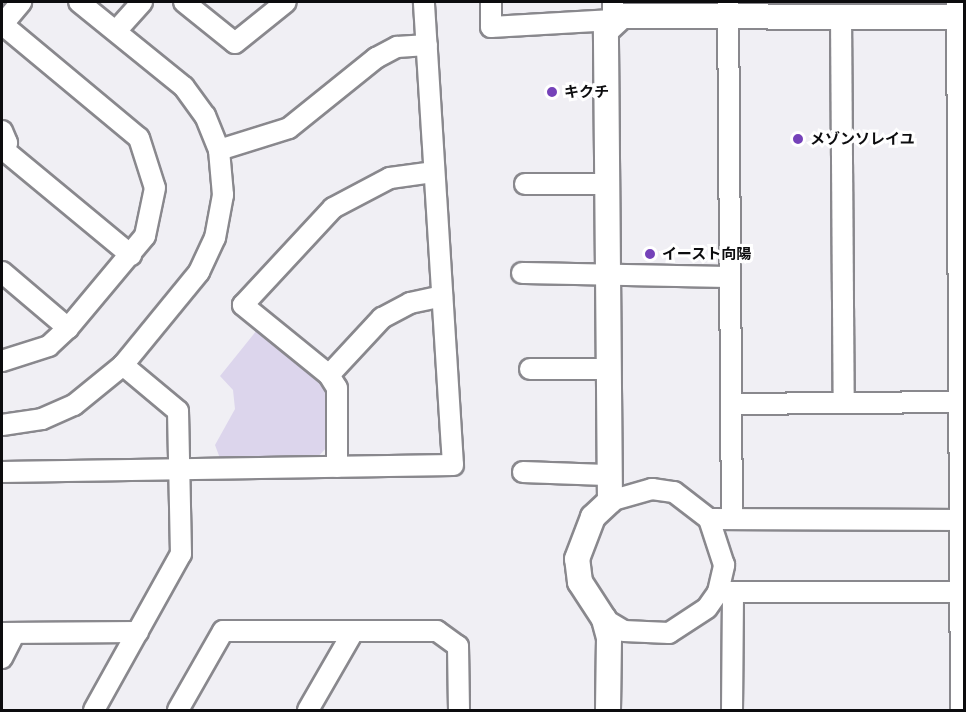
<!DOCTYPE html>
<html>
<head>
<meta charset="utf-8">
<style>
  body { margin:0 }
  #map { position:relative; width:966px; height:712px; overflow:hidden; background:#f0eff4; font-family:"Open Sans","Noto Sans JP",sans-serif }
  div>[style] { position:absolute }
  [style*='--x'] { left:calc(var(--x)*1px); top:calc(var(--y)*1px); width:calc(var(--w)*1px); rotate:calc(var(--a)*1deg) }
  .green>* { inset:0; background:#dcd5ec }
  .roads { filter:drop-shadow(2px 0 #89888d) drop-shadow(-2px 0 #89888d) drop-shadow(0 2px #89888d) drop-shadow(0 -2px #89888d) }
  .minor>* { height:20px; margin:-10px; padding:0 10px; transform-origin:10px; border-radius:10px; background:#fff }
  .tertiary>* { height:24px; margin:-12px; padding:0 12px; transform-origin:12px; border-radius:12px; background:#fff }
  .dots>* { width:16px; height:16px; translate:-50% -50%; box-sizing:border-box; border:3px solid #fff; border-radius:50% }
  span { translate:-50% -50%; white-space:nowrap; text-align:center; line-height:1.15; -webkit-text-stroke:6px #fff; paint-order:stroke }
  .poi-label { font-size:15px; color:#0c0c0e; font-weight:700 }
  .left { translate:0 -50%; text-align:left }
  .frame { position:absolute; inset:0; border:3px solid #0c0c0e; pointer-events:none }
</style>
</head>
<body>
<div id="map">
  <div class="green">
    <i style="clip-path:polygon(257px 330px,320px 380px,327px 395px,327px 447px,316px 459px,221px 461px,215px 445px,235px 409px,233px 390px,220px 376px)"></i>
  </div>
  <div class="roads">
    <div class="minor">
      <i style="--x:184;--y:2;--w:65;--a:38.8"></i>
      <i style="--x:235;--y:43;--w:65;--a:-38.8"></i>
      <i style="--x:491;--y:2;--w:25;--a:90"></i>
      <i style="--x:491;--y:27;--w:122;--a:-3.3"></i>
      <i style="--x:613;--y:20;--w:18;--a:-90"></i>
      <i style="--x:728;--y:2;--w:517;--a:89.56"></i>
      <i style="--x:957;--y:2;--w:708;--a:89.68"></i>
      <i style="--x:841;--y:16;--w:387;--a:89.6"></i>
      <i style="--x:2;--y:24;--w:178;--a:39.8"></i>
      <i style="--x:139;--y:138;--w:52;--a:72.3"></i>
      <i style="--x:155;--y:188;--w:49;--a:101.8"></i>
      <i style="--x:145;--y:236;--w:120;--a:129.9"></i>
      <i style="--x:68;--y:328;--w:26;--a:137"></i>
      <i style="--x:49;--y:346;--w:49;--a:162.3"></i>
      <i style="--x:2;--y:25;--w:30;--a:-50"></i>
      <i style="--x:116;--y:31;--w:39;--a:-48"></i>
      <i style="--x:2;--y:131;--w:13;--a:67"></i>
      <i style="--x:7;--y:143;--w:10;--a:119"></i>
      <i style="--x:4;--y:150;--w:165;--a:39.6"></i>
      <i style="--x:219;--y:150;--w:73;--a:-17.4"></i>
      <i style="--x:289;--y:128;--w:112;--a:-38.8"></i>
      <i style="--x:376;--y:58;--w:24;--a:-28"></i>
      <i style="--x:397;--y:47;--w:30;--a:-4"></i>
      <i style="--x:525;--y:184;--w:81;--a:0"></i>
      <i style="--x:2;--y:272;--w:87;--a:40.3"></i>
      <i style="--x:522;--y:273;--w:208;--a:1.1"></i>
      <i style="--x:530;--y:369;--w:76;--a:0"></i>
      <i style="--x:329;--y:375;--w:78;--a:-47.1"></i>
      <i style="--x:382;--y:318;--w:32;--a:-28"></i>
      <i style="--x:410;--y:303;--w:33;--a:-12"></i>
      <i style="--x:731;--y:404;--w:233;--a:-0.5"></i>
      <i style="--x:2;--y:425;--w:40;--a:-8.5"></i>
      <i style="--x:42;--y:419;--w:35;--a:-24"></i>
      <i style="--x:74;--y:405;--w:63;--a:-39.2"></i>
      <i style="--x:123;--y:365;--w:120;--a:-50.7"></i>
      <i style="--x:199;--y:272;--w:38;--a:-65"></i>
      <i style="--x:215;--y:238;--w:44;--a:-79.5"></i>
      <i style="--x:223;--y:195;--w:45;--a:-95.1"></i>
      <i style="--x:219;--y:150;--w:37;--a:-112"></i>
      <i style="--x:205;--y:116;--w:36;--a:-126"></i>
      <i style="--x:184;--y:87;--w:135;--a:-141"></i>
      <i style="--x:337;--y:467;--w:79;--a:-90"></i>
      <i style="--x:337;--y:388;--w:15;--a:-122"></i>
      <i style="--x:329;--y:375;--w:111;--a:-140.9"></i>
      <i style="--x:243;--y:305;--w:132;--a:-47.1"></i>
      <i style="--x:333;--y:208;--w:64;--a:-27.8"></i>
      <i style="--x:390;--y:178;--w:43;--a:-7.9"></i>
      <i style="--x:2;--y:472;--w:451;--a:-0.9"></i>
      <i style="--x:453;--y:465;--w:464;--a:-93.6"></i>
      <i style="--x:523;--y:472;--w:83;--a:2.1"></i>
      <i style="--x:610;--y:501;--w:44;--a:-15.9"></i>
      <i style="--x:652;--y:489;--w:22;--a:8"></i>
      <i style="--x:674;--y:492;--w:44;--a:37.6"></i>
      <i style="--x:709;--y:519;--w:255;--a:0.2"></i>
      <i style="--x:718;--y:592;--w:246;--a:0"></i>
      <i style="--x:604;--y:619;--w:23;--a:31"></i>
      <i style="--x:624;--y:631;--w:45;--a:2.5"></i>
      <i style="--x:669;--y:633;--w:45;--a:-33.3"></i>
      <i style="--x:707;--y:608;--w:19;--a:-55"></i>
      <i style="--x:718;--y:592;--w:28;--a:-77"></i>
      <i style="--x:724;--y:565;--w:48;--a:-108.1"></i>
      <i style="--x:2;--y:633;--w:136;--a:-0.4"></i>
      <i style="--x:2;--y:658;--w:28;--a:-63"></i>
      <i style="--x:94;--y:710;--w:179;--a:-60.9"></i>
      <i style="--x:181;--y:554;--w:143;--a:-91.2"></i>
      <i style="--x:178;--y:411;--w:72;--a:-140.1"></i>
      <i style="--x:178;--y:710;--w:91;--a:-60.3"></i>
      <i style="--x:223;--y:631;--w:214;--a:0"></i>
      <i style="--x:437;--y:631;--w:26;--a:36"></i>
      <i style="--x:458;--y:646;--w:64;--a:89.1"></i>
      <i style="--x:308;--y:710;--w:90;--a:-60"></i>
      <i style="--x:732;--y:710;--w:118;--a:-89.5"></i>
    </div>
    <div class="tertiary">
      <i style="--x:608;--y:710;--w:72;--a:-89.2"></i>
      <i style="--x:609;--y:638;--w:20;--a:-105"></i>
      <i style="--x:604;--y:619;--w:44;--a:-123"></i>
      <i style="--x:580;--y:582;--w:23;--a:-97"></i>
      <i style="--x:577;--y:559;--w:45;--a:-69.1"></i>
      <i style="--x:593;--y:517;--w:23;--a:-43"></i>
      <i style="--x:610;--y:501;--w:470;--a:-90.5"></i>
      <i style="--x:606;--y:31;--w:22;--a:-43"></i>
      <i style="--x:622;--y:16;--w:342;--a:0.2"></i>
    </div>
  </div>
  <div class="dots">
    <i style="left:552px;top:92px;background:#7542b9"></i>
    <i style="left:798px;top:139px;background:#7542b9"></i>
    <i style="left:650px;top:254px;background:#7542b9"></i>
  </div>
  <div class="poi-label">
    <span class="left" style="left:564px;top:92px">キクチ</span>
    <span class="left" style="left:810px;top:139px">メゾンソレイユ</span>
    <span class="left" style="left:662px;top:254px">イースト向陽</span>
  </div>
  <div class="frame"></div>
</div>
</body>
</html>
